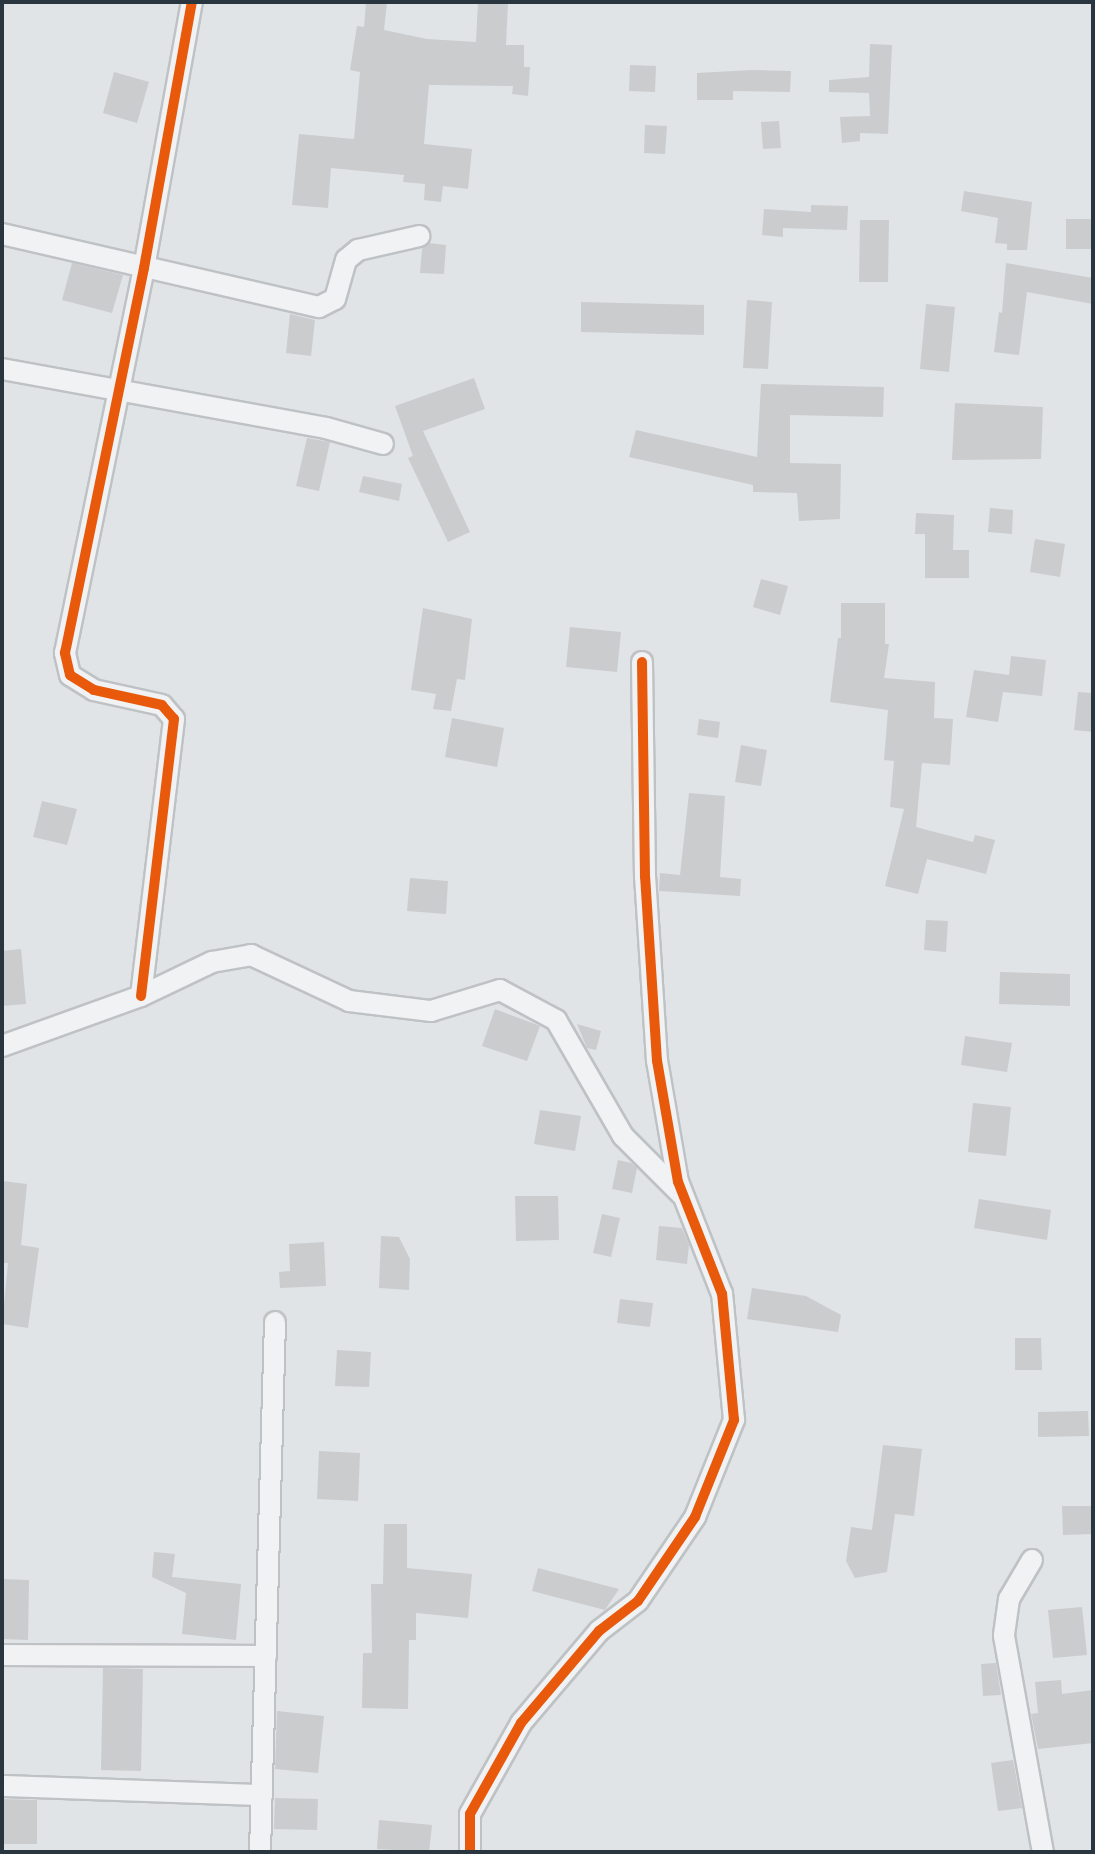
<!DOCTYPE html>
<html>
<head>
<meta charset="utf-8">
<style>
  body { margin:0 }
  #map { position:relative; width:1095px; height:1854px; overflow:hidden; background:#e1e4e6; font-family:Signika,sans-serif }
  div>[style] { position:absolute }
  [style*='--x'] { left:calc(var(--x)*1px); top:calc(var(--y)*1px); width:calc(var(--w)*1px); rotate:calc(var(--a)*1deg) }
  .building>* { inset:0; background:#caccce }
  .roads { filter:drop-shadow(2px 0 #bfc2c4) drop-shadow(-2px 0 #bfc2c4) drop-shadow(0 2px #bfc2c4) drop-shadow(0 -2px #bfc2c4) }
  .street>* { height:20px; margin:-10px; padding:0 10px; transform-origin:10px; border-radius:10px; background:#f0f2f3 }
  .cycleway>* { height:10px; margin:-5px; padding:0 5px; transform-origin:5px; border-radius:5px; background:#e8590c }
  span { translate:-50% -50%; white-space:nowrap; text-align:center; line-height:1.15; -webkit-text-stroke:6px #eff3f6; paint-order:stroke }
  .frame { position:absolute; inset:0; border:4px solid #29363f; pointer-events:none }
</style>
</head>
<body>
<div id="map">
  <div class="building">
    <i style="clip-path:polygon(366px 2px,387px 2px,384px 30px,427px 39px,476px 42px,478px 2px,508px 2px,506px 45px,524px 45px,524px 67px,530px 67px,528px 96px,512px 94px,513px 86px,429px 85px,424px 144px,472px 149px,468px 189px,443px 186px,441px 202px,424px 200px,425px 184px,403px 182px,404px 175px,331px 168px,328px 208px,292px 205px,299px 134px,354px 139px,360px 72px,350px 70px,357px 26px,364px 27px)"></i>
    <i style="clip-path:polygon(870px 44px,892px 45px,888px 134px,860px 133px,860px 141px,842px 143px,840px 117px,870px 116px,869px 93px,829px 92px,829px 80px,869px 77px)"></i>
    <i style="clip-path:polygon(630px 65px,656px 66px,655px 92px,629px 91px)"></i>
    <i style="clip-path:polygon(752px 70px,791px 71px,790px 92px,733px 91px,733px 100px,697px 100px,697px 73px)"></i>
    <i style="clip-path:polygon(114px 72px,149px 82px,137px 123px,103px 113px)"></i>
    <i style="clip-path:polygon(779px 121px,781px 148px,763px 149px,761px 122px)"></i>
    <i style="clip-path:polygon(645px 125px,667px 126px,665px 154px,644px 153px)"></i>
    <i style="clip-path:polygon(964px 191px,1032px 202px,1027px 250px,1007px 250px,1007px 244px,995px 243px,998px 218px,961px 211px)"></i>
    <i style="clip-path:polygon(811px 205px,848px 206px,847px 230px,783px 228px,783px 237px,762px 235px,764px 209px,811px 212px)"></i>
    <i style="clip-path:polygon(1066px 219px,1092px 219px,1092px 249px,1066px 249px)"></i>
    <i style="clip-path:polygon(860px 220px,889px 220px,888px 282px,859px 282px)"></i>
    <i style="clip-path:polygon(429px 243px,446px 245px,444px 274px,420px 273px,422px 249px)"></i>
    <i style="clip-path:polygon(72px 263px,123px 275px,112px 313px,62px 300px)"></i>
    <i style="clip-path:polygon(1006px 263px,1093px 278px,1093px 304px,1027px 292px,1019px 355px,994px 352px,999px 312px,1002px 313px)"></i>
    <i style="clip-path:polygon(747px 300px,772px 302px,768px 369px,743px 368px)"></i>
    <i style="clip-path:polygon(581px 302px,704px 305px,704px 335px,581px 332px)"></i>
    <i style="clip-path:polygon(926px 304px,955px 307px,949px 372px,920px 369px)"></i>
    <i style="clip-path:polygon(290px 314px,315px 320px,311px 356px,286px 353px)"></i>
    <i style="clip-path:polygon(474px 378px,485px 409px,423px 431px,470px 532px,448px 542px,408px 458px,413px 456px,395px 406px)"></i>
    <i style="clip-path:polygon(761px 384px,884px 387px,883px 417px,790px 415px,790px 463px,841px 464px,840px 519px,799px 521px,797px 493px,753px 492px,753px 485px,629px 457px,636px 430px,757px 457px)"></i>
    <i style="clip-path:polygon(955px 403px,1043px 407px,1041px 459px,952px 460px)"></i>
    <i style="clip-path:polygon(307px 438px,330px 442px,319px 491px,296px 486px)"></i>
    <i style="clip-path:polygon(363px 476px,402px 484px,399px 501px,359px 492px)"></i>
    <i style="clip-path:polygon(990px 508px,1013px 510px,1012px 534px,988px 532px)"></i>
    <i style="clip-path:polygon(916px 513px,954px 515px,953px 550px,969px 550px,969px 578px,925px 578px,925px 534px,915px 534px)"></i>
    <i style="clip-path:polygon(1035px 539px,1065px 544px,1060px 577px,1030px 572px)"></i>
    <i style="clip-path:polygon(761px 579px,788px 586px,780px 615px,753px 607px)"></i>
    <i style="clip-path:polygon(841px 603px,885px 603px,885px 644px,889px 644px,884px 678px,935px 682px,934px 718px,953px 719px,950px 765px,922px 763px,916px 827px,973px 842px,975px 835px,995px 840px,986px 874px,927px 859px,918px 894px,885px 886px,904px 809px,890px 807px,894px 761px,884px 760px,888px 710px,830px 702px,838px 638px,841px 638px)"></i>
    <i style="clip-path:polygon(423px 608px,472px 619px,465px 680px,457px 679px,451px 711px,433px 709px,436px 694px,411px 690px)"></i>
    <i style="clip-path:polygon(570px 627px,621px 632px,617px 672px,566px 667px)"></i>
    <i style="clip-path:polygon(1011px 656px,1046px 660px,1042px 696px,1003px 692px,998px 722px,966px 717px,974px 670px,1009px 675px)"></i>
    <i style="clip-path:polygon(1078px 692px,1093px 693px,1093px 732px,1074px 730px)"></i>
    <i style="clip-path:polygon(452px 718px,504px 728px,497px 767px,445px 757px)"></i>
    <i style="clip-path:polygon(699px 719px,720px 722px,718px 738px,697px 735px)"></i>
    <i style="clip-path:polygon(741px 745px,767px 750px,761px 786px,735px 782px)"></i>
    <i style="clip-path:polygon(689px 793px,725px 796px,720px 877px,741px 879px,740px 896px,659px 891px,660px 873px,680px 875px)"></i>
    <i style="clip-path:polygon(42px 801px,77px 809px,67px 845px,33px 837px)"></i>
    <i style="clip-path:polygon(410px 878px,448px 881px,446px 914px,407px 911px)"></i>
    <i style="clip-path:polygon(926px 920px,948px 921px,946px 952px,924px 950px)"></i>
    <i style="clip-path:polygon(21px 949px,26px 1004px,2px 1006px,2px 951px)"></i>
    <i style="clip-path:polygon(1000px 972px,1070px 974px,1070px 1006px,999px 1004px)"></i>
    <i style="clip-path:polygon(495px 1009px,540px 1026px,527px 1061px,482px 1046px)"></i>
    <i style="clip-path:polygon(577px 1024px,601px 1031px,596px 1050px,587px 1048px)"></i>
    <i style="clip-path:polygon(965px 1036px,1012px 1043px,1007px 1072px,961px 1065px)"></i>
    <i style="clip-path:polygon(973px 1103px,1011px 1107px,1006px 1156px,968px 1152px)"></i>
    <i style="clip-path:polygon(540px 1110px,581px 1116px,575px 1151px,534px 1144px)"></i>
    <i style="clip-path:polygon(618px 1160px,631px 1163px,637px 1168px,632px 1193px,612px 1189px)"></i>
    <i style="clip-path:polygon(2px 1181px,27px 1184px,21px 1245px,39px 1248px,28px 1328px,2px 1324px,8px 1263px,2px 1263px)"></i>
    <i style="clip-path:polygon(515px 1196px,558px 1196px,559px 1240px,516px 1241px)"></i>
    <i style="clip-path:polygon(979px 1199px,1051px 1210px,1047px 1240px,974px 1228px)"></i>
    <i style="clip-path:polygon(602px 1214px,620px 1218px,611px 1257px,593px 1253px)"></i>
    <i style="clip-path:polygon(659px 1226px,682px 1228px,689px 1245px,687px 1264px,656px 1260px)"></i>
    <i style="clip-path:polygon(381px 1236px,399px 1237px,410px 1259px,409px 1290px,379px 1288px)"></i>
    <i style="clip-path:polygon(324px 1242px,326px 1286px,280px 1288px,279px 1272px,290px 1271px,289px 1244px)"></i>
    <i style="clip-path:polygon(752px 1288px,806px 1296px,841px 1315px,838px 1332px,747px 1319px)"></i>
    <i style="clip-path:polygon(620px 1299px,653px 1303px,650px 1327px,617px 1323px)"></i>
    <i style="clip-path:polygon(1015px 1338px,1041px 1338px,1042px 1370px,1015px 1370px)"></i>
    <i style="clip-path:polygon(337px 1350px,371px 1352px,369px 1387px,335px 1386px)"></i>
    <i style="clip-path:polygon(1088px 1411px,1089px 1436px,1038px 1437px,1038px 1412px)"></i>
    <i style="clip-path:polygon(883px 1445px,922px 1449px,914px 1516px,895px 1514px,887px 1572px,855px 1578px,846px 1561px,851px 1527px,872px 1530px)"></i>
    <i style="clip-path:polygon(319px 1451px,360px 1453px,358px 1501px,317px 1499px)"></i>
    <i style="clip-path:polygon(1062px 1506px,1092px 1506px,1093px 1534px,1063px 1535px)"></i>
    <i style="clip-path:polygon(384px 1524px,407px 1524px,407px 1568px,472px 1574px,468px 1618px,416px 1613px,416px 1640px,409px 1640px,408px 1709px,362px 1708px,363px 1653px,372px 1653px,371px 1584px,383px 1584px)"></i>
    <i style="clip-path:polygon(154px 1552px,175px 1554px,172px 1577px,241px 1584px,236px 1640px,182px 1634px,186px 1593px,152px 1577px)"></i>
    <i style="clip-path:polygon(538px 1568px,619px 1589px,605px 1610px,532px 1591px)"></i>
    <i style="clip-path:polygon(2px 1579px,29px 1580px,28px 1640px,2px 1639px)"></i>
    <i style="clip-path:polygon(1082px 1607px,1087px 1655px,1053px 1658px,1048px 1610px)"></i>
    <i style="clip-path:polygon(996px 1663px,1001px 1695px,983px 1696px,981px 1664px)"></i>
    <i style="clip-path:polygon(103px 1668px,143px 1669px,141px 1771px,101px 1770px)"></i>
    <i style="clip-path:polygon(1061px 1680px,1062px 1694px,1093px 1690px,1093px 1743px,1038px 1749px,1031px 1714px,1038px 1713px,1035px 1682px)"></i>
    <i style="clip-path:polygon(277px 1711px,324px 1716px,318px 1773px,275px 1769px)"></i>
    <i style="clip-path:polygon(1013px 1760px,1022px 1808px,998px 1811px,991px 1763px)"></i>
    <i style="clip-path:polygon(275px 1798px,318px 1799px,317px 1830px,274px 1829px)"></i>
    <i style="clip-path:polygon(2px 1799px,37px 1800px,37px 1844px,2px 1844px)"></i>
    <i style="clip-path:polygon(379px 1820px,432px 1825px,429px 1852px,377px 1849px)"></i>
  </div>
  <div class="roads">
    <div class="street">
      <i style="--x:2;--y:234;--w:325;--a:13"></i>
      <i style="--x:319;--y:307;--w:18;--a:-27"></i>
      <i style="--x:335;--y:299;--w:41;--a:-74.2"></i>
      <i style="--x:346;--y:260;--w:16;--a:-40"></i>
      <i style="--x:358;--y:250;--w:63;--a:-12.9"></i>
      <i style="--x:2;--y:369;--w:329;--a:10.3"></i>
      <i style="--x:326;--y:428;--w:59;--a:15.7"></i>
      <i style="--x:141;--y:996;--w:279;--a:-83.2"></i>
      <i style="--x:174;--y:719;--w:18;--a:-131"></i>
      <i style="--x:162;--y:705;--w:70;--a:-167.6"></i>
      <i style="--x:94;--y:690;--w:28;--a:-148"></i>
      <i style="--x:70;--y:675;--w:23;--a:-103"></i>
      <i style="--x:65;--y:653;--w:393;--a:-78.4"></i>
      <i style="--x:144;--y:268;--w:270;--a:-79.8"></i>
      <i style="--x:2;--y:1046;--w:148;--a:-19.8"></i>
      <i style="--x:141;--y:996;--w:79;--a:-25.6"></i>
      <i style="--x:212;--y:962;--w:40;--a:-10"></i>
      <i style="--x:251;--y:955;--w:108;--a:25.1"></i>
      <i style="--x:349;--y:1001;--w:83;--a:7"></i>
      <i style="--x:431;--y:1011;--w:72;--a:-16.9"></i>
      <i style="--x:500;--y:990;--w:64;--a:28.2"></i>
      <i style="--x:556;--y:1020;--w:134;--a:60"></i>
      <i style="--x:623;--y:1136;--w:82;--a:45"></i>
      <i style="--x:1032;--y:1560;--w:45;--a:120.5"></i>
      <i style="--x:1009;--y:1599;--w:37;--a:98"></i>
      <i style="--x:1004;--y:1636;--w:219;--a:79.8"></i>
      <i style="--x:2;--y:1655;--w:264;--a:0.2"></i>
      <i style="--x:2;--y:1786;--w:260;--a:2"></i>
      <i style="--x:260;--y:1852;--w:530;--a:-88.38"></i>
      <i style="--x:470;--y:1852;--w:38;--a:-90"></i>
      <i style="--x:470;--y:1814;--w:104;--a:-60.7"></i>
      <i style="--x:521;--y:1723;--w:121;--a:-49.7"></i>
      <i style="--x:599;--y:1631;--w:49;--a:-37.6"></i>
      <i style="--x:638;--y:1601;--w:102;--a:-55.8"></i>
      <i style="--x:695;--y:1517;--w:105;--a:-68.1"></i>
      <i style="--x:734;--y:1420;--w:127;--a:-95.4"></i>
      <i style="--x:722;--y:1294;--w:120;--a:-111.4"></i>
      <i style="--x:678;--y:1182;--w:123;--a:-99.8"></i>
      <i style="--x:657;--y:1061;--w:184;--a:-93.7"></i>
      <i style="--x:645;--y:877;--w:215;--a:-90.8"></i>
    </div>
  </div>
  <div class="cycleway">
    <i style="--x:141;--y:996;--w:279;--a:-83.2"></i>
    <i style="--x:174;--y:719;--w:18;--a:-131"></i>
    <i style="--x:162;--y:705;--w:70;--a:-167.6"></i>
    <i style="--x:94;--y:690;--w:28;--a:-148"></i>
    <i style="--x:70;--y:675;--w:23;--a:-103"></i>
    <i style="--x:65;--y:653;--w:393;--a:-78.4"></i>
    <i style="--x:144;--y:268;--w:270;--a:-79.8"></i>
    <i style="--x:470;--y:1852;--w:38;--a:-90"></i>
    <i style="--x:470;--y:1814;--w:104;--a:-60.7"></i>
    <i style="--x:521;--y:1723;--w:121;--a:-49.7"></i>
    <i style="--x:599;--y:1631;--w:49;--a:-37.6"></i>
    <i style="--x:638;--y:1601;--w:102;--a:-55.8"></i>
    <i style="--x:695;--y:1517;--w:105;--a:-68.1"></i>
    <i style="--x:734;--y:1420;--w:127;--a:-95.4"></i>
    <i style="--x:722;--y:1294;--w:120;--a:-111.4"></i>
    <i style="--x:678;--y:1182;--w:123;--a:-99.8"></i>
    <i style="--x:657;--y:1061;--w:184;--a:-93.7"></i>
    <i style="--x:645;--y:877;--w:215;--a:-90.8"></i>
  </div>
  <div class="frame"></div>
</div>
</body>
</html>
